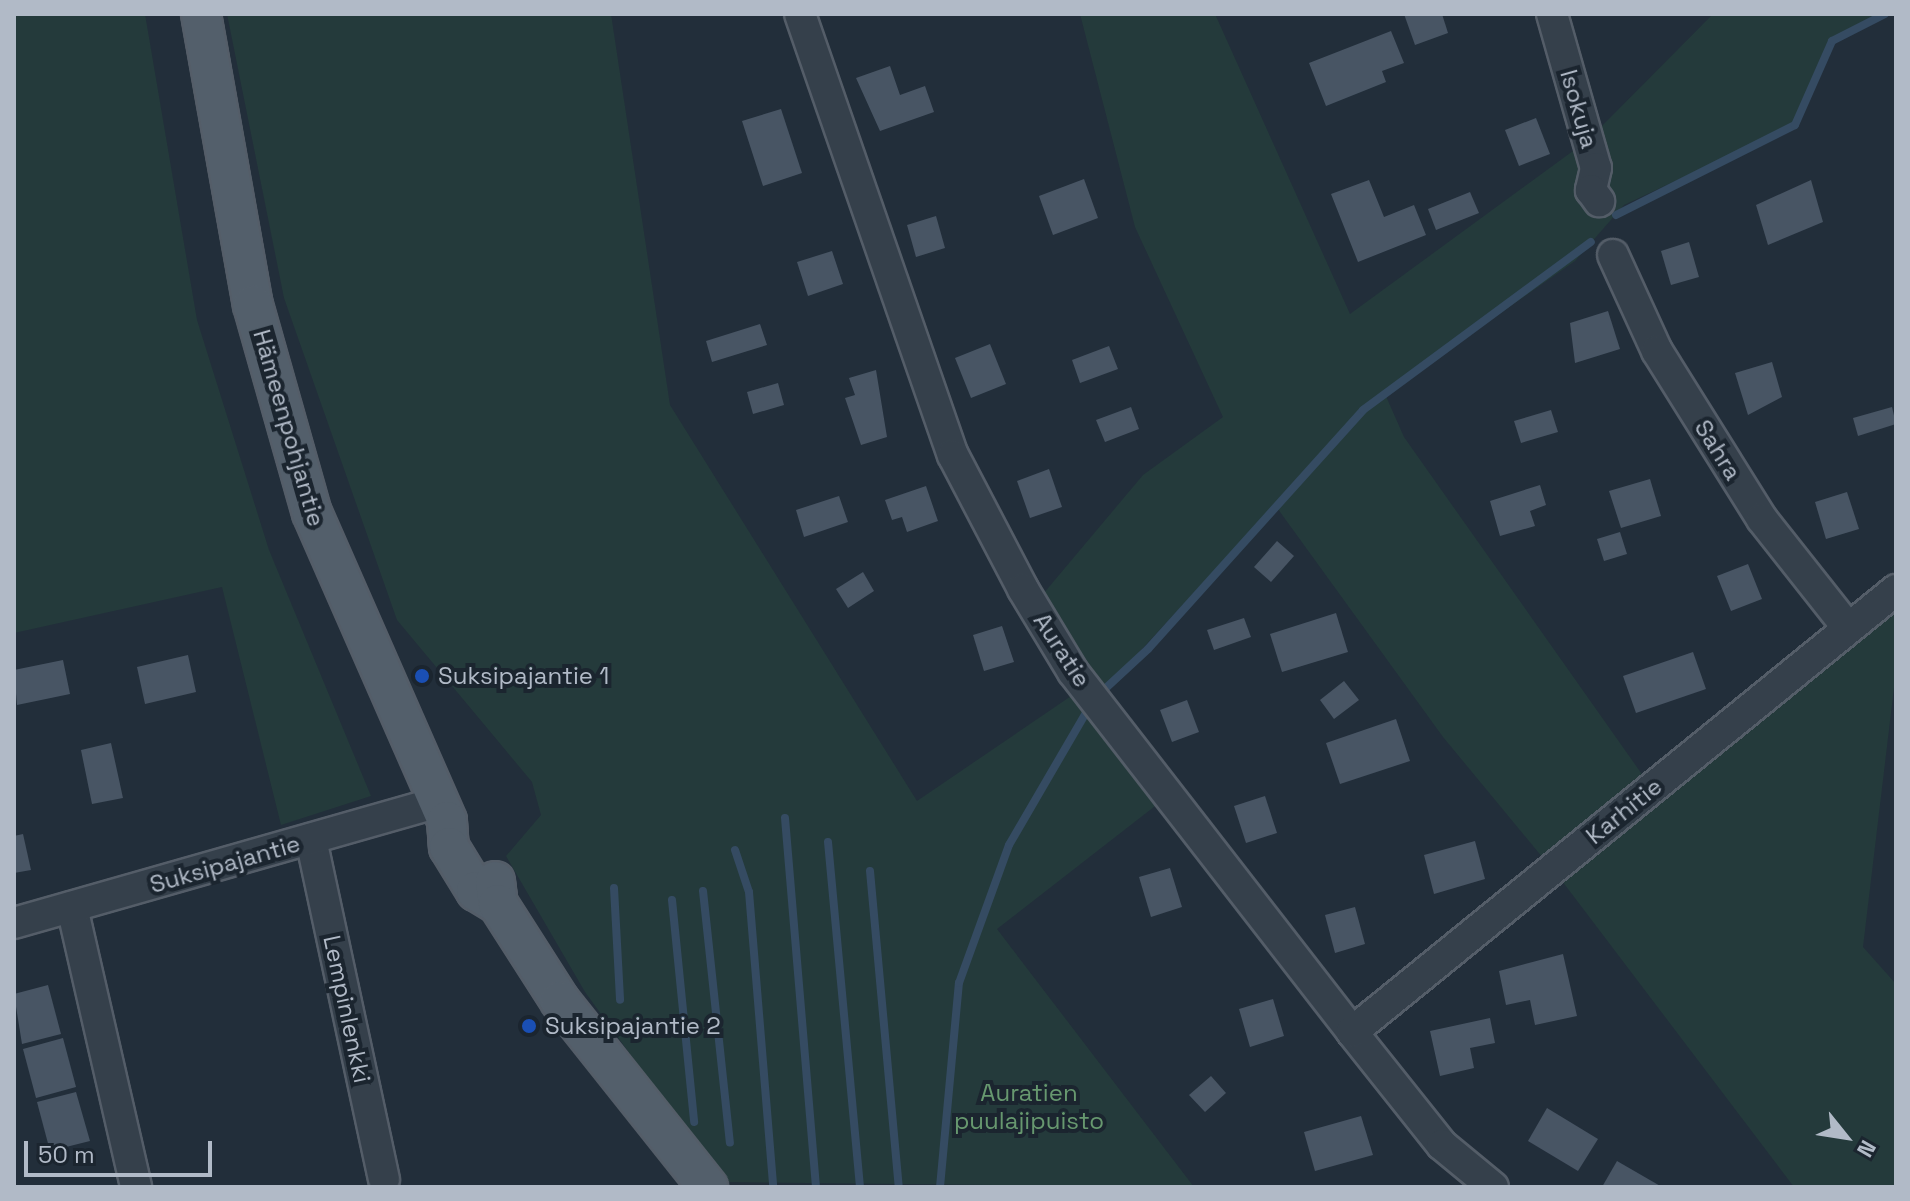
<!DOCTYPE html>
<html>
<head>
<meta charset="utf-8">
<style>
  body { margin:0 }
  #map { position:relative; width:1910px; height:1201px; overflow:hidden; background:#222e3a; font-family:"Space Grotesk",sans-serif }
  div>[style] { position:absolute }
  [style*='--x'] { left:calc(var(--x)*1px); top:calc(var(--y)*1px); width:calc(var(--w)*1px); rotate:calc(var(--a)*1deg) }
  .green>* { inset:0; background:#243a3b }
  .stream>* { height:8px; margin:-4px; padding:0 4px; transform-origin:4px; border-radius:4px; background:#354b62 }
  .building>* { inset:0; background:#485564 }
  .roads { filter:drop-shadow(2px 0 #545d68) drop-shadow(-2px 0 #545d68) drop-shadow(0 2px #545d68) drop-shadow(0 -2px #545d68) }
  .minor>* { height:30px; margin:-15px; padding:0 15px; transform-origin:15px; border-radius:15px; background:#35404b }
  .major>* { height:38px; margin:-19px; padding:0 19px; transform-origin:19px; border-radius:19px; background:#535f6b }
  .dots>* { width:22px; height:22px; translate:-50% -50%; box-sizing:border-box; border:4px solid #1b252f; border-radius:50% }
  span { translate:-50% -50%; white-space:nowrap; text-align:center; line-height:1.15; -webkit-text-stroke:8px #1b252f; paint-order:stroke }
  .street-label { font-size:24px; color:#b1bac7 }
  .poi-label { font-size:24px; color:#b1bac7 }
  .left { translate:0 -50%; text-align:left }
  .park-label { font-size:24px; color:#67986f }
  .frame { position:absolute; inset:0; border:16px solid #b1bac7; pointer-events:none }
  .north { position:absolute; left:1806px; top:1097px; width:80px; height:80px; -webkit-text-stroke:6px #1b252f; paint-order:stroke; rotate:120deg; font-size:22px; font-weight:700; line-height:32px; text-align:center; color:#b1bac7 }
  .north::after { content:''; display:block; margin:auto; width:28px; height:36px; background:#b1bac7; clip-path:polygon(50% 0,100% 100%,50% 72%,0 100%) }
  .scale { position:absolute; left:24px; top:1141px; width:188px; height:36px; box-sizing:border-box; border:4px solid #b1bac7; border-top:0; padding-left:10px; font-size:24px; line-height:28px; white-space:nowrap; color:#b1bac7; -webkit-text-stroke:6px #1b252f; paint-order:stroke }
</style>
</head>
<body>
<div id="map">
  <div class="green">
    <i style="clip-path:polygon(14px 14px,145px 14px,197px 320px,269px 550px,371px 796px,281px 825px,222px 587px,14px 633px)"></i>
    <i style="clip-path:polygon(227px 14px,611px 14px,670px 405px,917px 801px,1077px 692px,1159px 803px,997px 929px,1194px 1187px,723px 1182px,585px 992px,506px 856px,541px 815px,532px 782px,397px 620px,284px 298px)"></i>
    <i style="clip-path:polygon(1080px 14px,1215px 14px,1350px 314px,1588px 140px,1713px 14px,1886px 14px,1832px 42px,1795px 125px,1624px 205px,1575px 261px,1385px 394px,1404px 437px,1651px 787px,1896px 591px,1896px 671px,1863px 947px,1896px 984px,1896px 1187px,1794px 1187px,1562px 881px,1443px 737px,1275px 505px,1105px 689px,1033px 606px,1143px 475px,1223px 417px,1135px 227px)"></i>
  </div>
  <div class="stream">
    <i style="--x:1616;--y:215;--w:200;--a:-26.7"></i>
    <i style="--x:1795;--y:125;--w:92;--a:-66.2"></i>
    <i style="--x:1832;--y:41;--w:59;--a:-27"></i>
    <i style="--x:785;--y:818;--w:370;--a:85.2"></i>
    <i style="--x:828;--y:842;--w:346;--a:84.7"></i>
    <i style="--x:735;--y:850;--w:44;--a:71.6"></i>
    <i style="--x:749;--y:892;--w:296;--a:85.3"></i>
    <i style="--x:870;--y:871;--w:317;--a:84.8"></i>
    <i style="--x:614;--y:888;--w:112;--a:86.9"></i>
    <i style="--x:703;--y:891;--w:253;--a:83.9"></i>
    <i style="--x:672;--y:900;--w:223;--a:84.3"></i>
    <i style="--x:940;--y:1187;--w:205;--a:-84.7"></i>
    <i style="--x:959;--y:983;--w:147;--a:-70.1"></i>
    <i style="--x:1009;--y:845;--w:169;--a:-59.8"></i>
    <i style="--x:1094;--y:699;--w:74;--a:-42.8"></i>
    <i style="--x:1148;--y:649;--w:321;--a:-48"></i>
    <i style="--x:1363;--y:410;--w:283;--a:-36.4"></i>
  </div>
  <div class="building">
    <i style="clip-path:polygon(1404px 14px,1442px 14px,1448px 33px,1415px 45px)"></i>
    <i style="clip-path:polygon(1391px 31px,1404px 63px,1382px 71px,1386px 82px,1326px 106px,1309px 63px)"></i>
    <i style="clip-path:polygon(890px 66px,900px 95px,925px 86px,934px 112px,880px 131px,856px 78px)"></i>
    <i style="clip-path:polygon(781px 109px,802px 173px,763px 186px,742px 121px)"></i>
    <i style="clip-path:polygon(1536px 118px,1550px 154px,1519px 166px,1505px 130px)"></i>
    <i style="clip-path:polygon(1084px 179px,1098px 218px,1053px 235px,1039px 196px)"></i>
    <i style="clip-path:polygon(1369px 180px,1384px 217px,1414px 205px,1426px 235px,1358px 262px,1331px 194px)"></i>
    <i style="clip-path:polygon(1811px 180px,1823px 222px,1768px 245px,1756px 205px)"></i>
    <i style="clip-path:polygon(1470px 192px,1479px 213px,1436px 230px,1428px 209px)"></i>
    <i style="clip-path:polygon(936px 216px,945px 248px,916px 257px,907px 225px)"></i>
    <i style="clip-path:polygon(1689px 242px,1699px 277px,1671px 285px,1661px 251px)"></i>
    <i style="clip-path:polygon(832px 251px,843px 284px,808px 296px,797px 262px)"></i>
    <i style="clip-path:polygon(1608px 311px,1620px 349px,1575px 363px,1570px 323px)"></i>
    <i style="clip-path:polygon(760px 324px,767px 345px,712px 362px,706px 341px)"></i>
    <i style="clip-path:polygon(990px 344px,1006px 384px,971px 398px,955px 358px)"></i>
    <i style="clip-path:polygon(1109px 346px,1118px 369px,1080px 383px,1072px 360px)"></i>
    <i style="clip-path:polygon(1772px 362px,1782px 397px,1748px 415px,1735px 373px)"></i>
    <i style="clip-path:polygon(876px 370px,887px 437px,861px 445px,845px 398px,855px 395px,849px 378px)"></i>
    <i style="clip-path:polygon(778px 383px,784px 405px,753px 414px,747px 392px)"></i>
    <i style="clip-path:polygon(1131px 407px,1139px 429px,1105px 442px,1096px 420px)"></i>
    <i style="clip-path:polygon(1892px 407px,1896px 424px,1858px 436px,1853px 418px)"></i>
    <i style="clip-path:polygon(1551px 410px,1558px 432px,1521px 443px,1514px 421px)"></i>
    <i style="clip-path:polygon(1049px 469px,1062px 507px,1030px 518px,1017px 481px)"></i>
    <i style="clip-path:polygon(1650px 479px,1661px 516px,1621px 528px,1609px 491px)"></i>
    <i style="clip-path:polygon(1540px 485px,1546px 505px,1530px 511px,1535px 526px,1500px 536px,1490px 501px)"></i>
    <i style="clip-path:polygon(926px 486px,938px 521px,907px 532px,902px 517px,892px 520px,885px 500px)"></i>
    <i style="clip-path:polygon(1847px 492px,1859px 529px,1826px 539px,1815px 502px)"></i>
    <i style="clip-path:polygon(839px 496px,848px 522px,804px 537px,796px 510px)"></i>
    <i style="clip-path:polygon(1620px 532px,1627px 554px,1604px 561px,1597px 539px)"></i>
    <i style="clip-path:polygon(1277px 541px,1294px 556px,1271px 582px,1254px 567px)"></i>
    <i style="clip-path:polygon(1748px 564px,1762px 599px,1731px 611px,1717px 576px)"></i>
    <i style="clip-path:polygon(863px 572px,874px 591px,848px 608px,836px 589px)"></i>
    <i style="clip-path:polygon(1336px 613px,1348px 652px,1282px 672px,1270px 634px)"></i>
    <i style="clip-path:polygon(1244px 618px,1251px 637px,1214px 650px,1207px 630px)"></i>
    <i style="clip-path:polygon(1002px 626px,1014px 662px,984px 671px,973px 635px)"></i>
    <i style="clip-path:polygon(1693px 652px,1706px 689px,1636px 713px,1623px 676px)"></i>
    <i style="clip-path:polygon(188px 655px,196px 692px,145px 704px,137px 667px)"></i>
    <i style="clip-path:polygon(63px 660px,70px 694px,17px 705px,14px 670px)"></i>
    <i style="clip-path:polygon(1344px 681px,1359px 700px,1334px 719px,1320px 700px)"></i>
    <i style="clip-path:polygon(1187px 700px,1199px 732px,1172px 742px,1160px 710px)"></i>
    <i style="clip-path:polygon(1396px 719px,1410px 761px,1340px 784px,1326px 743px)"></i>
    <i style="clip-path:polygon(111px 743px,123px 798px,92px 804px,81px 750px)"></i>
    <i style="clip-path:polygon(1265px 796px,1277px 833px,1246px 843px,1234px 806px)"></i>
    <i style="clip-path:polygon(23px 834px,31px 870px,14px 873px,14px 836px)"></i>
    <i style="clip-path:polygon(1475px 841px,1485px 879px,1434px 894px,1424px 855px)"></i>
    <i style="clip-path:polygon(1170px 868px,1182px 907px,1151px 917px,1139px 877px)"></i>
    <i style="clip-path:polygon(1355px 907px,1365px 944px,1335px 953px,1325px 915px)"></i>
    <i style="clip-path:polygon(1563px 954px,1577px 1016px,1535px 1025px,1530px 1000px,1506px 1005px,1499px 971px)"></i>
    <i style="clip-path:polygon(48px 985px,61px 1034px,22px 1044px,14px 994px)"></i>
    <i style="clip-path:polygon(1273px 999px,1284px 1036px,1250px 1047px,1239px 1009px)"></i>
    <i style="clip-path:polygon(1490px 1018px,1495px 1043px,1470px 1048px,1474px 1068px,1440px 1076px,1430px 1031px)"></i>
    <i style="clip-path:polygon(63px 1038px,76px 1087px,36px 1098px,23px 1049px)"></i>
    <i style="clip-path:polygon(1211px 1076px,1226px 1093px,1205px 1112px,1189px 1095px)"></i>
    <i style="clip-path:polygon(76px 1092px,90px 1141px,50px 1151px,37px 1102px)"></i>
    <i style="clip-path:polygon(1547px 1108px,1598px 1139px,1578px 1171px,1528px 1141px)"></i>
    <i style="clip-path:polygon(1361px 1116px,1373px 1155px,1315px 1171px,1304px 1132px)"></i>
    <i style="clip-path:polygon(1617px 1161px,1662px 1187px,1602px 1187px)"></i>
  </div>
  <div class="roads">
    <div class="minor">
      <i style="--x:800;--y:14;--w:467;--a:70.9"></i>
      <i style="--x:953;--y:455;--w:151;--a:62.4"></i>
      <i style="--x:1023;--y:589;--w:97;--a:58.9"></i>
      <i style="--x:1073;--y:672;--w:455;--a:52.2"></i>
      <i style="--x:1352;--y:1032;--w:144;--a:51.5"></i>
      <i style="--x:1442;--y:1145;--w:66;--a:39.5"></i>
      <i style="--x:1552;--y:14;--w:160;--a:74.1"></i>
      <i style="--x:1596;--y:168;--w:23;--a:103"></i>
      <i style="--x:1591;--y:190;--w:14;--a:54"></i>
      <i style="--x:1613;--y:255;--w:106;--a:65.4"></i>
      <i style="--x:1657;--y:351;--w:198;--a:58"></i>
      <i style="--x:1762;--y:519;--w:139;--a:51.7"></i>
      <i style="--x:311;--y:839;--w:348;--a:77.9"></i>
      <i style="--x:72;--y:907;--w:287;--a:77.1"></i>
      <i style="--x:14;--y:923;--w:439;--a:-15.9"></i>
      <i style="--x:1352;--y:1032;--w:701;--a:-39.09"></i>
    </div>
    <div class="major">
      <i style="--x:201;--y:14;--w:296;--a:79.9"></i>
      <i style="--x:253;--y:305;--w:216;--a:74.2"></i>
      <i style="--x:312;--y:513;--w:336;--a:66.3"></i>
      <i style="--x:447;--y:821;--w:26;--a:86"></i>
      <i style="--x:449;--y:847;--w:52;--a:58.5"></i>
      <i style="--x:476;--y:891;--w:26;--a:31"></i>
      <i style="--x:495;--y:881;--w:23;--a:83"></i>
      <i style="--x:498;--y:904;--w:115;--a:57.4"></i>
      <i style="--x:560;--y:1001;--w:238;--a:51.5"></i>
    </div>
  </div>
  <div class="dots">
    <i style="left:422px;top:676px;background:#1a4fb4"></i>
    <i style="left:529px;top:1026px;background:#1a4fb4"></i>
  </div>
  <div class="street-label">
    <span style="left:1579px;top:109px;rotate:74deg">Isokuja</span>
    <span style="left:289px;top:428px;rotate:74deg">Hämeenpohjantie</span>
    <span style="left:1718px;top:450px;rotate:58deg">Sahra</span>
    <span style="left:1062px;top:650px;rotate:57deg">Auratie</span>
    <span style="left:1624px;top:811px;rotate:-39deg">Karhitie</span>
    <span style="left:225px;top:864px;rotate:-16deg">Suksipajantie</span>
    <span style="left:347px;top:1009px;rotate:78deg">Lempinlenkki</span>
  </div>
  <div class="poi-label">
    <span class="left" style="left:438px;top:676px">Suksipajantie 1</span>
    <span class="left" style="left:545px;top:1026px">Suksipajantie 2</span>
  </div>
  <div class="park-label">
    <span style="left:1029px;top:1107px">Auratien<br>puulajipuisto</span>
  </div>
  <div class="frame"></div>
  <div class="north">N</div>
  <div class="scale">50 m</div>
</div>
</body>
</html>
